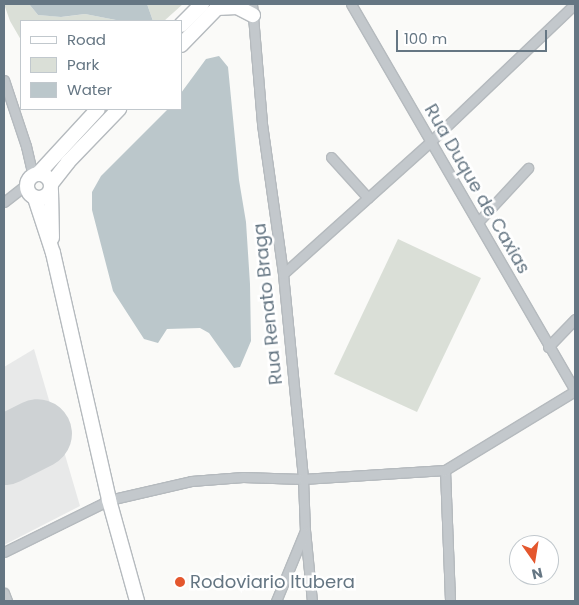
<!DOCTYPE html>
<html>
<head>
<meta charset="utf-8">
<style>
  body { margin:0 }
  #map { position:relative; width:579px; height:605px; overflow:hidden; background:#fafaf8; font-family:Poppins,sans-serif }
  div>[style] { position:absolute }
  [style*='--x'] { left:calc(var(--x)*1px); top:calc(var(--y)*1px); width:calc(var(--w)*1px); rotate:calc(var(--a)*1deg) }
  .built>* { inset:0; background:#e8e9e9 }
  .green>* { inset:0; background:#dadfd7 }
  .water>* { inset:0; background:#bbc7cb }
  .runway>* { height:69px; margin:-34.5px; padding:0 34.5px; transform-origin:34.5px; border-radius:34.5px; background:#ced2d4 }
  .roads { filter:drop-shadow(1px 0 #b5babe) drop-shadow(-1px 0 #b5babe) drop-shadow(0 1px #b5babe) drop-shadow(0 -1px #b5babe) }
  .street>* { height:9px; margin:-4.5px; padding:0 4.5px; transform-origin:4.5px; border-radius:4.5px; background:#c3c8cc }
  .primary>* { height:14px; margin:-7px; padding:0 7px; transform-origin:7px; border-radius:7px; background:#fff }
  .primary>.ring { margin:-7px; padding:0; box-sizing:content-box; background:none; border:14px solid #fff; border-radius:50% }
  .dots>* { width:14px; height:14px; translate:-50% -50%; box-sizing:border-box; border:2px solid #fff; border-radius:50% }
  span { translate:-50% -50%; white-space:nowrap; text-align:center; line-height:1.15; -webkit-text-stroke:5px #fff; paint-order:stroke }
  .street-label { font-size:18px; color:#657683 }
  .poi-label { font-size:18px; color:#657683 }
  .left { translate:0 -50%; text-align:left }
  .frame { position:absolute; inset:0; border:5px solid #657683; pointer-events:none }
  .legend { position:absolute; left:20px; top:20px; width:162px; height:90px; box-sizing:border-box; background:#fff; border:1px solid #c1c8cd; margin:0; padding:6px 9px; list-style:none; font-size:15px; color:#657683 }
  .legend li { display:flex; align-items:center; gap:10px; height:25px }
  .legend b { width:25px; border:1px solid #c1c8cd }
  .north { position:absolute; left:509px; top:535px; width:50px; height:50px; box-sizing:border-box; background:#fff; border:1px solid #c1c8cd; border-radius:50%; rotate:167deg; font-size:14px; font-weight:700; line-height:20px; text-align:center; color:#657683 }
  .north::after { content:''; display:block; margin:auto; width:18px; height:22px; background:#e4572e; clip-path:polygon(50% 0,100% 100%,50% 72%,0 100%) }
  .scale { position:absolute; left:396px; top:30px; width:151px; height:22px; box-sizing:border-box; border:2px solid #657683; border-top:0; padding-left:6px; font-size:15px; line-height:18px; white-space:nowrap; color:#657683; -webkit-text-stroke:4px #fff; paint-order:stroke }
</style>
</head>
<body>
<div id="map">
  <div class="built">
    <i style="clip-path:polygon(34px 349px,80px 506px,4px 545px,4px 367px)"></i>
  </div>
  <div class="green">
    <i style="clip-path:polygon(4px 4px,29px 4px,38px 15px,62px 17px,85px 14px,121px 21px,21px 21px,21px 40px,10px 21px)"></i>
    <i style="clip-path:polygon(147px 4px,183px 4px,164px 21px,153px 21px)"></i>
    <i style="clip-path:polygon(398px 239px,481px 278px,417px 412px,334px 374px)"></i>
  </div>
  <div class="water">
    <i style="clip-path:polygon(29px 4px,147px 4px,153px 21px,121px 21px,85px 14px,61px 17px,38px 15px)"></i>
    <i style="clip-path:polygon(219px 56px,228px 67px,239px 180px,246px 222px,250px 284px,251px 341px,240px 367px,234px 368px,209px 333px,200px 328px,167px 329px,158px 343px,144px 339px,113px 291px,92px 210px,92px 192px,101px 176px,168px 109px,181px 109px,181px 93px,206px 59px)"></i>
  </div>
  <div class="runway">
    <i style="--x:4;--y:450;--w:37;--a:-27"></i>
  </div>
  <div class="roads">
    <div class="street">
      <i style="--x:252;--y:4;--w:120;--a:85.2"></i>
      <i style="--x:262;--y:124;--w:151;--a:82"></i>
      <i style="--x:283;--y:274;--w:206;--a:84.4"></i>
      <i style="--x:303;--y:479;--w:51;--a:87.8"></i>
      <i style="--x:305;--y:530;--w:71;--a:84.4"></i>
      <i style="--x:351;--y:4;--w:447;--a:59.9"></i>
      <i style="--x:4;--y:80;--w:70;--a:71.6"></i>
      <i style="--x:26;--y:146;--w:31;--a:77"></i>
      <i style="--x:331;--y:157;--w:55;--a:47.9"></i>
      <i style="--x:4;--y:202;--w:29;--a:-38"></i>
      <i style="--x:478;--y:222;--w:74;--a:-47.2"></i>
      <i style="--x:283;--y:274;--w:199;--a:-41.9"></i>
      <i style="--x:431;--y:141;--w:199;--a:-43.6"></i>
      <i style="--x:548;--y:347;--w:39;--a:-46"></i>
      <i style="--x:445;--y:470;--w:131;--a:87.8"></i>
      <i style="--x:4;--y:552;--w:117;--a:-26.3"></i>
      <i style="--x:109;--y:500;--w:84;--a:-13"></i>
      <i style="--x:191;--y:481;--w:52;--a:-4.4"></i>
      <i style="--x:243;--y:477;--w:60;--a:1.9"></i>
      <i style="--x:303;--y:479;--w:142;--a:-3.6"></i>
      <i style="--x:445;--y:470;--w:152;--a:-31.3"></i>
      <i style="--x:4;--y:593;--w:9;--a:69"></i>
      <i style="--x:276;--y:601;--w:74;--a:-67.6"></i>
    </div>
    <div class="primary">
      <i style="--x:217;--y:8;--w:20;--a:-3"></i>
      <i style="--x:237;--y:7;--w:18;--a:27"></i>
      <i style="--x:181;--y:25;--w:30;--a:-45"></i>
      <i style="--x:181;--y:45;--w:57;--a:-45.7"></i>
      <i class="ring" style="left:27px;top:174px;width:10px;height:10px"></i>
      <i style="--x:38;--y:174;--w:88;--a:-47.3"></i>
      <i style="--x:51;--y:184;--w:28;--a:-52"></i>
      <i style="--x:68;--y:162;--w:74;--a:-46.1"></i>
      <i style="--x:51;--y:191;--w:47;--a:88.8"></i>
      <i style="--x:35;--y:198;--w:58;--a:71.9"></i>
      <i style="--x:53;--y:253;--w:253;--a:77.2"></i>
      <i style="--x:109;--y:500;--w:105;--a:74.5"></i>
    </div>
  </div>
  <div class="dots">
    <i style="left:180px;top:582px;background:#e4572e"></i>
  </div>
  <div class="street-label">
    <span style="left:477px;top:189px;rotate:60deg">Rua Duque de Caxias</span>
    <span style="left:268px;top:304px;rotate:-96deg">Rua Renato Braga</span>
  </div>
  <div class="poi-label">
    <span class="left" style="left:190px;top:582px">Rodoviario Itubera</span>
  </div>
  <div class="frame"></div>
  <ul class="legend">
  <li><b style="height:6px;background:#fff"></b>Road</li>
  <li><b style="height:14px;background:#dadfd7"></b>Park</li>
  <li><b style="height:14px;background:#bbc7cb"></b>Water</li>
  </ul>
  <div class="north">N</div>
  <div class="scale">100 m</div>
</div>
</body>
</html>
